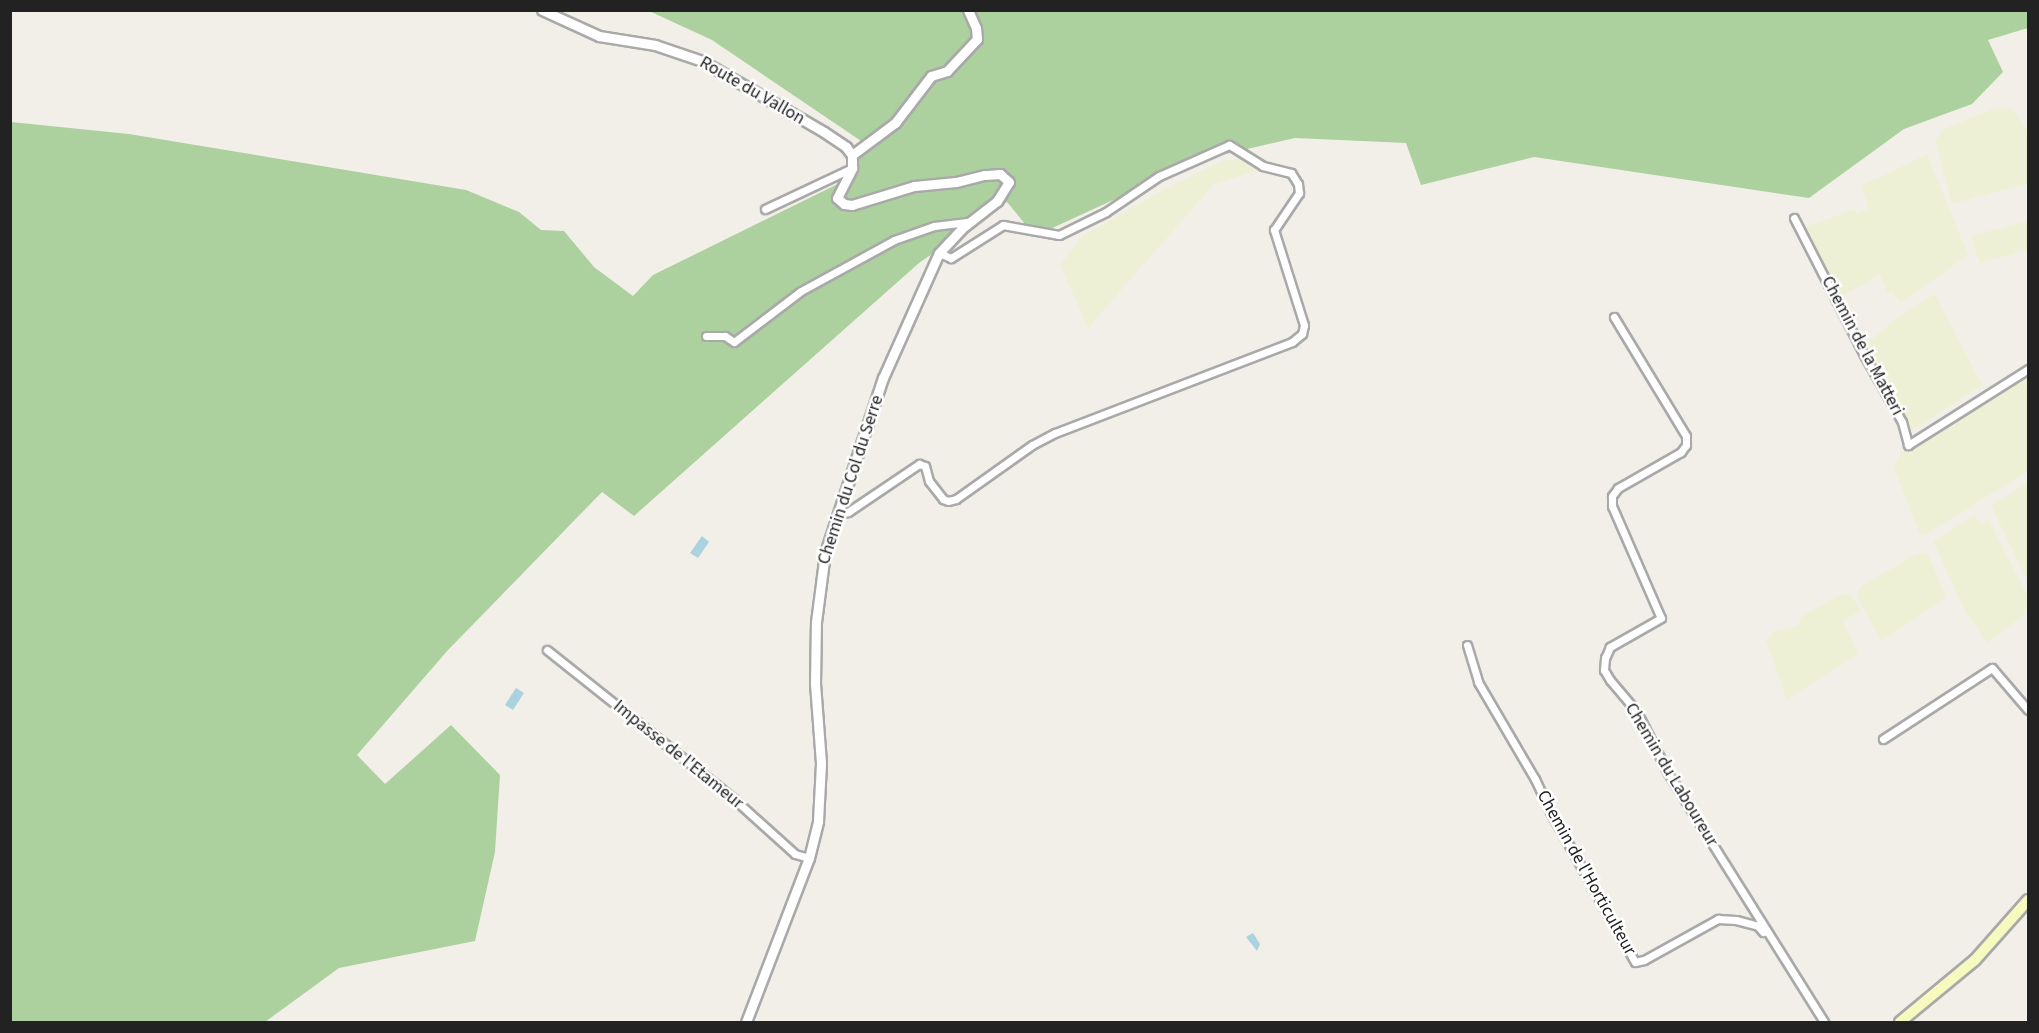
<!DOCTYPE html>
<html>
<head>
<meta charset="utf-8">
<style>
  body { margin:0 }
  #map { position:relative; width:2039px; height:1033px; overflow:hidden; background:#f2efe9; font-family:"Source Sans 3",sans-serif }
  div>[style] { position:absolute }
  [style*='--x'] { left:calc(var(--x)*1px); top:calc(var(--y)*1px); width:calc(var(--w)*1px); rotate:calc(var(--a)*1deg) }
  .farmland>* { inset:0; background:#eef0d5 }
  .forest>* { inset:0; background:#add19e }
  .water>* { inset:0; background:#aad3df }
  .roads { filter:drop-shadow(2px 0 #a9a9a9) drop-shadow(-2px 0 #a9a9a9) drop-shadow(0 2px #a9a9a9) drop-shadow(0 -2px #a9a9a9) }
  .minor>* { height:7px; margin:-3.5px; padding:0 3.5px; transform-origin:3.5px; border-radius:3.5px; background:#fff }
  .tertiary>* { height:9px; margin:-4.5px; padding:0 4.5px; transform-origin:4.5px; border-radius:4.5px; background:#fff }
  .secondary>* { height:10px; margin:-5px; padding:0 5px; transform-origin:5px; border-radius:5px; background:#f7fabf }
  span { translate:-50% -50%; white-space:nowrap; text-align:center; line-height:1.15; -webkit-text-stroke:5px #fff; paint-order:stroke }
  .street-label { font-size:18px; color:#222 }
  .frame { position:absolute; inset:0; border:12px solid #222; pointer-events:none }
</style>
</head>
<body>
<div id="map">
  <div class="farmland">
    <i style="clip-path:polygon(1996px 108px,2013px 109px,2027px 131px,2028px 183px,1952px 204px,1935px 141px,1944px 129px)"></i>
    <i style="clip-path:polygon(1927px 154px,1968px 255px,1901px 303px,1892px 292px,1887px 293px,1880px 275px,1840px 297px,1804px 228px,1854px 209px,1857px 214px,1869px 209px,1861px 186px)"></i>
    <i style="clip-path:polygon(1246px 158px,1260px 170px,1214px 184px,1088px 328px,1060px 265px,1081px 237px,1168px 187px,1222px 161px)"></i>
    <i style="clip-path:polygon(2028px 221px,2028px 250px,1980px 263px,1970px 236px)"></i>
    <i style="clip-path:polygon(1935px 294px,1982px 385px,1912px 431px,1865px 345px,1897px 318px)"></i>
    <i style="clip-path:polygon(2028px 374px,2028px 471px,1923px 536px,1919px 533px,1893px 465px,1902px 452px)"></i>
    <i style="clip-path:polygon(2028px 483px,2028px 583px,1991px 505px)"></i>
    <i style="clip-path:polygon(1975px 515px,1981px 524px,1989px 520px,2028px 597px,2023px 616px,1987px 643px,1965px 611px,1933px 541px)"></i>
    <i style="clip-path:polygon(1927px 552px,1946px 597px,1881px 641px,1857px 596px,1859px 588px,1914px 555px)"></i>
    <i style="clip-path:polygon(1842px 594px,1850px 594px,1861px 611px,1843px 621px,1858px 654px,1787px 700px,1766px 641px,1775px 631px,1797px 626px,1802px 616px)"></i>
  </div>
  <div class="forest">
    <i style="clip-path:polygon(649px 11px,2028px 11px,2028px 28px,1988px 40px,2003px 72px,1972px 104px,1904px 129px,1809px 198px,1534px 157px,1421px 185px,1406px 143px,1295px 138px,1200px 160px,1035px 236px,1007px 202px,919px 263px,634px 516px,602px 492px,448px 650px,357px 755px,385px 784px,451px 725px,500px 775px,495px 852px,475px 941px,339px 968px,265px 1022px,11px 1022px,11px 122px,129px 134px,466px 190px,519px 212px,541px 230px,564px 231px,594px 267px,633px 296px,653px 275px,854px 176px,864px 143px,712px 40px)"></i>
  </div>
  <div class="water">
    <i style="clip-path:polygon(702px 536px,709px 542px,698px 558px,690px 553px)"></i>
    <i style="clip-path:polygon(516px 688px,524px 693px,513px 710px,505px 705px)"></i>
    <i style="clip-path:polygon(1253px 933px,1260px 944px,1257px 951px,1246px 937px)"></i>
  </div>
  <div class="roads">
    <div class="minor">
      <i style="--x:765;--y:209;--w:96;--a:-25.2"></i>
      <i style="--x:1794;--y:218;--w:154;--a:62.9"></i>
      <i style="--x:1864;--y:355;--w:77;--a:60.4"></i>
      <i style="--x:1902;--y:422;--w:24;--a:75"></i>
      <i style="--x:1908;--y:445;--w:142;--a:-32.3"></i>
      <i style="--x:1614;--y:317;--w:139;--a:58.8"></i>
      <i style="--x:1686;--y:436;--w:9;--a:90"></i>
      <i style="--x:1686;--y:445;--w:9;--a:126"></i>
      <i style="--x:1681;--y:452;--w:73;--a:150.3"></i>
      <i style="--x:1618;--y:488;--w:10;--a:127"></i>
      <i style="--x:1612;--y:496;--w:10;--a:90"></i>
      <i style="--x:1612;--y:506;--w:122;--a:66.4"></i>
      <i style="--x:1661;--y:618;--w:59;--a:150.4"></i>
      <i style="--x:1610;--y:647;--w:12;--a:114"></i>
      <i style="--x:1605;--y:658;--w:12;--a:95"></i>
      <i style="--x:1604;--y:670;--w:12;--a:59"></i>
      <i style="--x:1610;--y:680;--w:42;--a:49.8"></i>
      <i style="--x:1637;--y:712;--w:68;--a:63.1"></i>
      <i style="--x:1668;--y:773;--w:294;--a:57.9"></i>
      <i style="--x:706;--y:336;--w:19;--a:0"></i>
      <i style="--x:725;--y:336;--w:11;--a:34"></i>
      <i style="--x:734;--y:342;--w:84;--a:-37.3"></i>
      <i style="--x:801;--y:291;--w:106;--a:-28.7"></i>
      <i style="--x:894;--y:240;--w:42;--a:-19.3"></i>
      <i style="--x:934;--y:226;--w:35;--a:-7"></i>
      <i style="--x:838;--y:514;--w:10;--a:-11"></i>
      <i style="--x:848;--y:512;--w:86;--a:-34.1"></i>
      <i style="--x:919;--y:464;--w:6;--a:18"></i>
      <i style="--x:925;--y:466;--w:16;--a:75"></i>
      <i style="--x:929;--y:481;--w:23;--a:52"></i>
      <i style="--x:943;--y:499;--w:5;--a:22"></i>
      <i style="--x:948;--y:501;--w:8;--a:-14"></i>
      <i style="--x:956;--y:499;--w:93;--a:-35.4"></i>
      <i style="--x:1032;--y:445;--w:26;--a:-28"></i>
      <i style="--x:1055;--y:433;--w:254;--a:-21"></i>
      <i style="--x:1292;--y:342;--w:13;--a:-39"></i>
      <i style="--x:1302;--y:334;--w:9;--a:-77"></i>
      <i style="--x:1304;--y:325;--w:100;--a:-107.5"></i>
      <i style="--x:1274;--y:230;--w:45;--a:-56"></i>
      <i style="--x:1299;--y:193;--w:9;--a:-96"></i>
      <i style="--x:1298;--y:184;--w:13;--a:-122"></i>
      <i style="--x:1291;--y:173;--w:29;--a:-166"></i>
      <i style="--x:1263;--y:166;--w:40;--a:-148"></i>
      <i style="--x:1229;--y:145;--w:77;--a:156.1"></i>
      <i style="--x:1159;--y:176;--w:64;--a:145.8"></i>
      <i style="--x:1106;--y:212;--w:52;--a:153.9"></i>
      <i style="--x:1059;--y:235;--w:57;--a:-169.9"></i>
      <i style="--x:1003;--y:225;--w:62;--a:147.6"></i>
      <i style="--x:951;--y:258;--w:13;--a:-157"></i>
      <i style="--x:1467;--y:645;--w:39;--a:73"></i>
      <i style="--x:1478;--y:682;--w:113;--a:59.6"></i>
      <i style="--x:1535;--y:779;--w:38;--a:65"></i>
      <i style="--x:1551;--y:813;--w:171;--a:60.6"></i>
      <i style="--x:1635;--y:962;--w:9;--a:-13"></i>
      <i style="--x:1644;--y:960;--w:85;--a:-29"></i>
      <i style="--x:1718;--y:919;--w:18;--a:3"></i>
      <i style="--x:1736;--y:920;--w:23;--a:15"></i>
      <i style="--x:1758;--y:926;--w:8;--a:50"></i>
      <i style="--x:547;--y:650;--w:239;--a:38.5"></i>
      <i style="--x:734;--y:799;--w:82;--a:42"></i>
      <i style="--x:795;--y:854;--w:15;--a:16"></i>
      <i style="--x:1883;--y:739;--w:130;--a:-33.1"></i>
      <i style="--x:1992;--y:668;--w:55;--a:49.4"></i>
    </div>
    <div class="tertiary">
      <i style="--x:542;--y:10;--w:63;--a:24.5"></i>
      <i style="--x:599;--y:36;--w:57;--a:9.1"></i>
      <i style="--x:655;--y:45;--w:50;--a:18.8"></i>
      <i style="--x:702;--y:61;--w:141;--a:30.2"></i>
      <i style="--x:824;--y:132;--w:27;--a:34"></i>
      <i style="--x:846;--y:147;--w:10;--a:53"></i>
      <i style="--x:852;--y:155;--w:54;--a:-36.7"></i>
      <i style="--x:895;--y:123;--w:59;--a:-52.5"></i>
      <i style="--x:931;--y:76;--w:17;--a:-17"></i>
      <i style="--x:947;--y:71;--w:44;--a:-46.8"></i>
      <i style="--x:977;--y:39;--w:11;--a:-95"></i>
      <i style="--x:976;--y:28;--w:20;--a:-114"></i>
      <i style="--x:746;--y:1022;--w:176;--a:-69"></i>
      <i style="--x:809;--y:858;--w:38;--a:-76"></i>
      <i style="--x:818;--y:821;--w:58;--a:-87"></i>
      <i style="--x:821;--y:763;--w:79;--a:-94.3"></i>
      <i style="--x:815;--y:684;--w:62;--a:-89.1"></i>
      <i style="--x:816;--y:622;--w:70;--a:-82.6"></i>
      <i style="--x:825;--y:553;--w:184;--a:-71.7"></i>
      <i style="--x:883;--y:378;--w:137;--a:-65.9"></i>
      <i style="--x:939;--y:253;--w:33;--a:-47"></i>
      <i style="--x:961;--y:229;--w:46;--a:-37.9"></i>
      <i style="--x:997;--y:201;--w:22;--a:-58"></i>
      <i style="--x:1009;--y:182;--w:12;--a:-138"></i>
      <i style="--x:1000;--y:174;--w:16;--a:176"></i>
      <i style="--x:984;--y:175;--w:29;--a:166"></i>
      <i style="--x:956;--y:182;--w:42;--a:174.6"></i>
      <i style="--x:914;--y:186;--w:65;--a:163"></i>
      <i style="--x:852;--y:205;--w:8;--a:-173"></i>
      <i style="--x:844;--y:204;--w:9;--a:-139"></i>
      <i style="--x:837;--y:198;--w:34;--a:-63"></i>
      <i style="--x:852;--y:168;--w:13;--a:-90"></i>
    </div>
    <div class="secondary">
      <i style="--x:1900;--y:1022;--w:97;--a:-39.6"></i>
      <i style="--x:1975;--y:960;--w:80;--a:-48.5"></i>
    </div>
  </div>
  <div class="street-label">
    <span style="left:752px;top:91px;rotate:30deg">Route du Vallon</span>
    <span style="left:1862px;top:346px;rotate:62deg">Chemin de la Matteri</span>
    <span style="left:851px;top:480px;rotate:-72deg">Chemin du Col du Serre</span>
    <span style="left:678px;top:755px;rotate:39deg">Impasse de l'Etameur</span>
    <span style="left:1671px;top:775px;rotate:59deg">Chemin du Laboureur</span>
    <span style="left:1586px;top:873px;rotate:61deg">Chemin de l'Horticulteur</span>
  </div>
  <div class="frame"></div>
</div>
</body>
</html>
